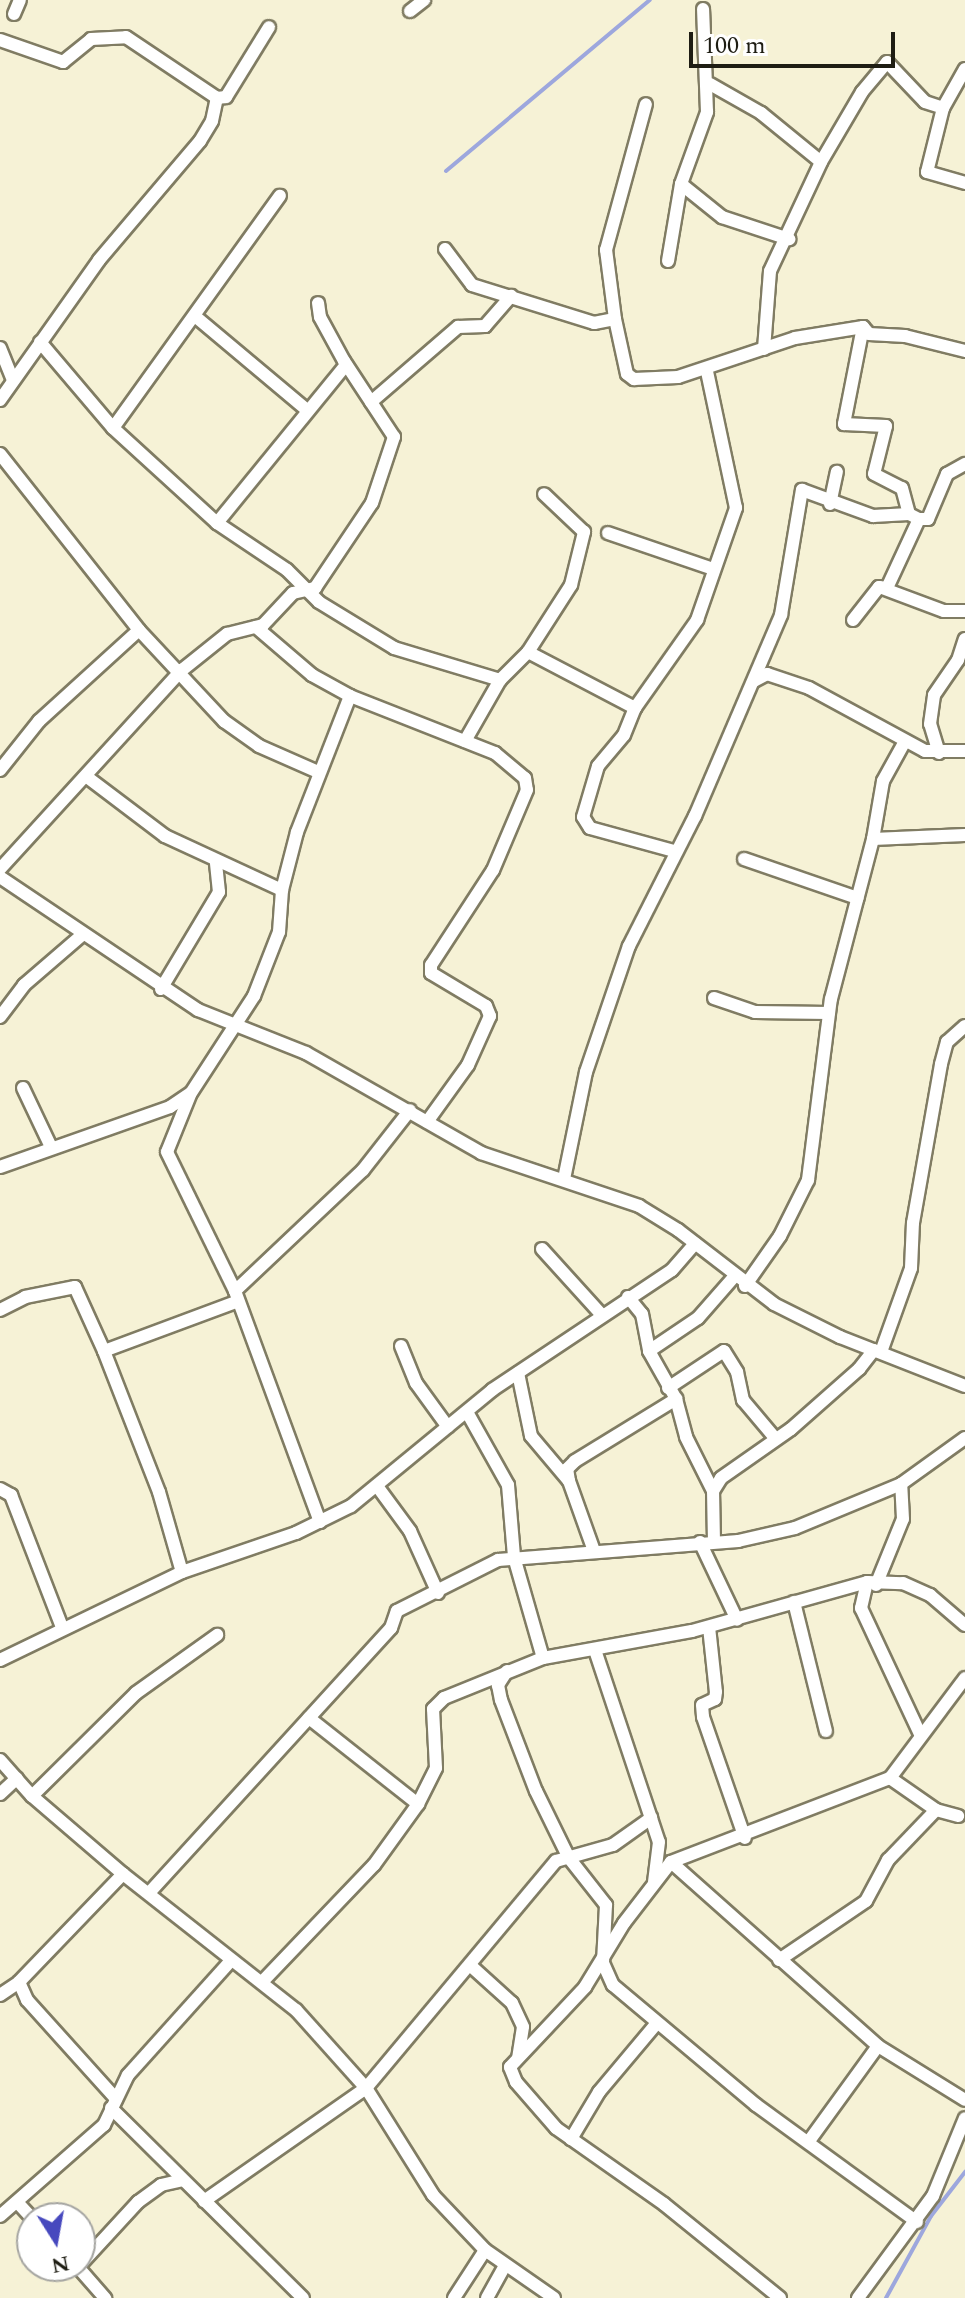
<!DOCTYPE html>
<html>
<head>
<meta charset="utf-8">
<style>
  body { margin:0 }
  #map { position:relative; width:965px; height:2298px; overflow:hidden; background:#f6f2d6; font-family:Spectral,serif }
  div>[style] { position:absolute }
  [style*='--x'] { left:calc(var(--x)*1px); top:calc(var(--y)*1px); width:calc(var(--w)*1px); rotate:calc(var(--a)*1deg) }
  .stream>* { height:4px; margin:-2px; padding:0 2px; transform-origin:2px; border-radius:2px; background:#9da7dd }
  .roads { filter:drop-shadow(2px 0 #807c63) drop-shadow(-2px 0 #807c63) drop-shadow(0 2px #807c63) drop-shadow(0 -2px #807c63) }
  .minor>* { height:12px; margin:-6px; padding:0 6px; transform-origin:6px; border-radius:6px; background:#fff }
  span { translate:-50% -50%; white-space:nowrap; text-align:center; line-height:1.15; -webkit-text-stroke:7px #fff; paint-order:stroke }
  .north { position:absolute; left:16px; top:2202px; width:80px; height:80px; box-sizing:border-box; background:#fff; border:2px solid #a5a5a1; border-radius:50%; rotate:169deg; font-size:22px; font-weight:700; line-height:32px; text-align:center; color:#1e1d13 }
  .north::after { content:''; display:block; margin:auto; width:28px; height:36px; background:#4749be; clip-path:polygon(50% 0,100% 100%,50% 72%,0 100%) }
  .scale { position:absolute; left:689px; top:32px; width:206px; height:36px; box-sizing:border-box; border:4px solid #1e1d13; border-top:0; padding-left:10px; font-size:24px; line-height:28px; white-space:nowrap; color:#1e1d13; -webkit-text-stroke:6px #fff; paint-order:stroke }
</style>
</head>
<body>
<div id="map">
  <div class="stream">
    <i style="--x:446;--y:171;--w:266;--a:-40"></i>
    <i style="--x:886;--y:2298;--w:94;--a:-61.2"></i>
    <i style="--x:931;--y:2216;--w:56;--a:-52.3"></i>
  </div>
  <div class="roads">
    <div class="minor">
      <i style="--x:410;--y:11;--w:18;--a:-38"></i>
      <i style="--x:14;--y:14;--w:15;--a:-67"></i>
      <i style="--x:0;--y:40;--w:67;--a:19.2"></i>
      <i style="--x:63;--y:62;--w:36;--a:-39"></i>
      <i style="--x:91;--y:39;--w:35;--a:-3"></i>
      <i style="--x:126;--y:37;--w:110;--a:33.8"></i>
      <i style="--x:965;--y:69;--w:45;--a:119.4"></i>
      <i style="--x:943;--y:108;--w:66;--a:104"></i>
      <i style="--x:927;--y:172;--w:40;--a:16"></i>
      <i style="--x:710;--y:84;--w:59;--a:29.6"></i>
      <i style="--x:761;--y:113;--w:77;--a:39.2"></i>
      <i style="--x:681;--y:184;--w:53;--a:38.8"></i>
      <i style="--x:722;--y:217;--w:71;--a:18.2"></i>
      <i style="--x:445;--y:249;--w:45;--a:53.1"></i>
      <i style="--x:472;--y:285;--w:128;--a:17.3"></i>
      <i style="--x:594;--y:323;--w:21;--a:-11"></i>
      <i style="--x:615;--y:319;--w:56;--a:77.7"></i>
      <i style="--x:627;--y:374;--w:9;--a:36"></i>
      <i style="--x:634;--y:379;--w:44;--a:-2.6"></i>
      <i style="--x:678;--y:377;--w:123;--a:-18.4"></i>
      <i style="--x:795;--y:338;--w:69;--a:-9.2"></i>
      <i style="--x:863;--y:327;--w:9;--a:49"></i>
      <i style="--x:869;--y:334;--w:36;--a:3"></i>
      <i style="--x:905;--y:336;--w:62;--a:14"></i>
      <i style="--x:668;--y:261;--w:78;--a:-80.4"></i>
      <i style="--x:681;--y:184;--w:77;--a:-70.1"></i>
      <i style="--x:707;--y:112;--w:103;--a:-92.2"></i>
      <i style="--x:196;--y:317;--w:145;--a:40"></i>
      <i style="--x:615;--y:319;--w:70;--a:-97.4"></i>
      <i style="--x:606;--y:250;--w:151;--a:-74.7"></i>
      <i style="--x:863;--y:327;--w:99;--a:101.1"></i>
      <i style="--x:844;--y:424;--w:42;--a:2.7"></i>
      <i style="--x:886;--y:426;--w:49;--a:104"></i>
      <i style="--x:874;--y:474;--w:31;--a:27"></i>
      <i style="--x:902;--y:488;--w:27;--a:75"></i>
      <i style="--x:909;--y:514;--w:11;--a:27"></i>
      <i style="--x:40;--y:342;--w:113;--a:49.7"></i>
      <i style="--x:113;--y:428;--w:141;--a:42.4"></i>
      <i style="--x:217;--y:523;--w:84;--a:33.9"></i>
      <i style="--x:287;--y:570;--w:45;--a:45"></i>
      <i style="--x:319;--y:602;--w:88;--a:31.5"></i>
      <i style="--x:394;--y:648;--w:111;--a:16.8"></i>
      <i style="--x:0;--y:348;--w:35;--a:68"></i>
      <i style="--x:764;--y:349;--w:78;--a:-85.6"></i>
      <i style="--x:770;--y:271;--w:120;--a:-64.9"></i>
      <i style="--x:821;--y:162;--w:81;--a:-59.6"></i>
      <i style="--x:862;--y:92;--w:39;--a:-50"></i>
      <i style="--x:887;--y:62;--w:55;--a:46.5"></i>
      <i style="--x:925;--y:102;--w:19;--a:18"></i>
      <i style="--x:0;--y:400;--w:171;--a:-54.7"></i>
      <i style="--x:99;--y:260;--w:156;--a:-49.7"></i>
      <i style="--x:200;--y:141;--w:23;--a:-59"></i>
      <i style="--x:212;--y:121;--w:24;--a:-78"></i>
      <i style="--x:217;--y:98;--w:9;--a:-6"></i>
      <i style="--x:226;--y:97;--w:82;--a:-58.4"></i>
      <i style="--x:371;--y:402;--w:115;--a:-40.8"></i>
      <i style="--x:458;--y:327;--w:27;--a:-2"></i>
      <i style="--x:485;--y:326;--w:40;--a:-49"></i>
      <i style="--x:113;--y:428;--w:286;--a:-54.3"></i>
      <i style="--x:0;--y:454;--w:224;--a:51.7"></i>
      <i style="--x:139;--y:630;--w:125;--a:47"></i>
      <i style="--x:224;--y:721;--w:43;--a:35.5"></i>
      <i style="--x:259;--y:746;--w:64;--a:23.8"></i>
      <i style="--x:830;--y:504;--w:33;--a:-78"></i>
      <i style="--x:217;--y:523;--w:204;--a:-50.8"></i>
      <i style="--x:608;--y:533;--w:111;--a:18.9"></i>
      <i style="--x:882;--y:588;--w:66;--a:20.4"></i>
      <i style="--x:944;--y:611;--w:21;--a:0"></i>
      <i style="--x:853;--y:620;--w:42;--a:-51.8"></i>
      <i style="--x:879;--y:587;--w:8;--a:7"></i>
      <i style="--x:887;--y:588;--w:76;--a:-65.1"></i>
      <i style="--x:919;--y:519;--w:9;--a:0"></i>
      <i style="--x:928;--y:519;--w:49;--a:-67.1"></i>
      <i style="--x:947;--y:474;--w:21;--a:-29"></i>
      <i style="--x:256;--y:627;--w:74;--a:40.6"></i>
      <i style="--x:312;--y:675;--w:43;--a:28.9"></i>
      <i style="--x:350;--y:696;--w:156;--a:21.5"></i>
      <i style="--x:495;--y:753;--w:39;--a:40"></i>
      <i style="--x:525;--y:778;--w:12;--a:81"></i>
      <i style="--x:527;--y:790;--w:87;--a:113"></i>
      <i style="--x:493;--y:870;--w:113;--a:123.1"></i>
      <i style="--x:431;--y:965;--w:8;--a:90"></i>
      <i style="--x:431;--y:973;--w:64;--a:31"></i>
      <i style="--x:486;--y:1006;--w:11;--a:68"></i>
      <i style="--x:490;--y:1016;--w:54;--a:114.2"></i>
      <i style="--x:468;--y:1065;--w:70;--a:125.7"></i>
      <i style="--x:528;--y:652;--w:121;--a:27.6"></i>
      <i style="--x:754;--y:681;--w:15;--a:-28"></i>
      <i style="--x:767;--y:674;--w:44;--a:18.4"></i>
      <i style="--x:809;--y:688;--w:132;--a:28.5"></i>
      <i style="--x:925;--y:751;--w:40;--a:0"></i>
      <i style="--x:465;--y:741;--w:70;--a:-60.2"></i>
      <i style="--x:500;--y:680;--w:40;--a:-45"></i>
      <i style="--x:528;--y:652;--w:80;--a:-57.3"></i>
      <i style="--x:571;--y:585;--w:55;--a:-76.2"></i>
      <i style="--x:584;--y:532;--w:55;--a:-136.5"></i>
      <i style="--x:939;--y:753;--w:30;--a:-107"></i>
      <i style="--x:930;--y:724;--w:29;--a:-82"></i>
      <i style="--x:934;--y:695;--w:42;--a:-55.6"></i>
      <i style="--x:958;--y:660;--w:22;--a:-72"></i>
      <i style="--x:0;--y:770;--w:63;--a:-51.5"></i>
      <i style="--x:39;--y:721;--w:135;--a:-42.3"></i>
      <i style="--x:87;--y:777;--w:98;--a:37.1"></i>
      <i style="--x:165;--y:836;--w:129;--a:24.8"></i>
      <i style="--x:873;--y:839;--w:92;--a:-2.5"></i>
      <i style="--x:674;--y:851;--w:87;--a:-164.7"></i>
      <i style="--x:590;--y:828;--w:13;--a:-122"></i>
      <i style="--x:583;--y:817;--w:53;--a:-73.6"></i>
      <i style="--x:598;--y:766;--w:40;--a:-50"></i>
      <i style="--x:624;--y:735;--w:29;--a:-68"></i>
      <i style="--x:635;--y:708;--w:108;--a:-54.8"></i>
      <i style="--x:697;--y:620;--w:119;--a:-70.8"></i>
      <i style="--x:736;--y:508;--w:140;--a:-102"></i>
      <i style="--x:744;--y:859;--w:120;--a:19"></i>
      <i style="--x:0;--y:869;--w:270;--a:-47.6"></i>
      <i style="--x:182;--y:670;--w:58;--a:-38.7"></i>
      <i style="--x:227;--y:634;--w:37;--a:-14"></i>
      <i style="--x:263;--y:625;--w:44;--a:-46.8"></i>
      <i style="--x:293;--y:593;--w:23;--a:-13"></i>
      <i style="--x:315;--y:588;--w:102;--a:-56.2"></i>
      <i style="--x:372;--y:503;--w:70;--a:-71.6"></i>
      <i style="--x:394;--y:437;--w:91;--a:-123.3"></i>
      <i style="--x:344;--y:361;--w:50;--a:-118.6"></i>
      <i style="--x:320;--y:317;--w:14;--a:-98"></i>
      <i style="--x:0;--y:877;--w:239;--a:33.9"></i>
      <i style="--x:198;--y:1010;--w:116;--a:21.7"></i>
      <i style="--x:306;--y:1053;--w:202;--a:29.7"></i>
      <i style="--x:481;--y:1153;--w:167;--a:18.5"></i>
      <i style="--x:639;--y:1206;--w:46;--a:31.6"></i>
      <i style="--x:678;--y:1230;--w:121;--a:37.6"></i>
      <i style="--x:774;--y:1304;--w:74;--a:26.6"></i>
      <i style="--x:840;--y:1337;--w:134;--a:21.4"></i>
      <i style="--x:161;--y:989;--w:113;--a:-59.1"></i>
      <i style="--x:219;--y:892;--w:30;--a:-96"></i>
      <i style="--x:714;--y:998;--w:43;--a:18.9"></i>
      <i style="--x:755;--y:1012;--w:74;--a:0.8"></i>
      <i style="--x:0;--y:1017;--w:40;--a:-53"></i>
      <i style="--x:24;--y:985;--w:77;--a:-40.8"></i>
      <i style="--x:23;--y:1088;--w:65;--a:64.6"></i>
      <i style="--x:190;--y:1095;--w:61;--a:112"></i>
      <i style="--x:167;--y:1152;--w:155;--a:63.9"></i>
      <i style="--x:0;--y:1167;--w:180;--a:-19.4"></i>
      <i style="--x:170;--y:1107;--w:25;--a:-34"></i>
      <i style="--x:191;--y:1093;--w:116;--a:-57"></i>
      <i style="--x:254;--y:996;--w:69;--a:-68.7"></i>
      <i style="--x:279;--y:932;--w:42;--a:-85.9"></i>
      <i style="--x:282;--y:890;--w:60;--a:-75.5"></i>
      <i style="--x:297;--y:832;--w:146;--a:-68.7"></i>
      <i style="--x:564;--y:1179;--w:109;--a:-78.4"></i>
      <i style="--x:586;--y:1072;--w:133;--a:-71.2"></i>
      <i style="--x:629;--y:946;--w:146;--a:-63.1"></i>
      <i style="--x:695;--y:816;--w:219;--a:-66.8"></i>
      <i style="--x:781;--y:615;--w:127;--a:-80.5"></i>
      <i style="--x:802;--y:490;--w:76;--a:20.1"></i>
      <i style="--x:873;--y:516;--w:36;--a:-3"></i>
      <i style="--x:542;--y:1249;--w:88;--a:47.8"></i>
      <i style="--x:745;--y:1286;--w:61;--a:-55"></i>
      <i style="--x:780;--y:1236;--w:63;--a:-63.4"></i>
      <i style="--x:808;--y:1180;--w:182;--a:-82.8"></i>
      <i style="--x:831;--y:999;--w:165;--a:-75.3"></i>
      <i style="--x:873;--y:839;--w:59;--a:-80.2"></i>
      <i style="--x:883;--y:781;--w:43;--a:-61.1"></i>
      <i style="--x:628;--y:1297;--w:22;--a:51"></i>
      <i style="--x:642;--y:1314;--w:38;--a:79"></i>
      <i style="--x:649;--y:1351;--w:55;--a:60.6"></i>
      <i style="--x:676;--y:1399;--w:39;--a:75"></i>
      <i style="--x:686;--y:1437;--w:60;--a:63.4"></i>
      <i style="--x:0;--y:1310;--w:28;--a:-27"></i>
      <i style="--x:25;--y:1297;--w:51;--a:-11.3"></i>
      <i style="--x:75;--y:1287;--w:70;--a:65.6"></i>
      <i style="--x:104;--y:1351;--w:141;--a:-20.4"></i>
      <i style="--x:401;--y:1346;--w:40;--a:68"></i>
      <i style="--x:416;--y:1383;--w:54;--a:54"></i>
      <i style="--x:104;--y:1351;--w:151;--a:68.7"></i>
      <i style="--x:159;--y:1492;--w:83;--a:74"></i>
      <i style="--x:649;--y:1351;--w:59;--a:-34"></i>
      <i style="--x:698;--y:1318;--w:53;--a:-48.8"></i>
      <i style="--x:881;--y:1352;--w:89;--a:-70.3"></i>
      <i style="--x:911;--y:1268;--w:45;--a:-87.5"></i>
      <i style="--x:913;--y:1223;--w:161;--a:-80"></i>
      <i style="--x:941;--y:1064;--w:23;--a:-75"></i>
      <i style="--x:947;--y:1042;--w:24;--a:-42"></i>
      <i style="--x:518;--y:1373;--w:64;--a:78.3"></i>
      <i style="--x:531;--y:1436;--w:59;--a:49.8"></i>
      <i style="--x:569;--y:1481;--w:74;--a:70.3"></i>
      <i style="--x:668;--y:1388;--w:67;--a:-33.5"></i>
      <i style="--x:724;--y:1351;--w:25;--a:58"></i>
      <i style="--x:737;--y:1372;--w:29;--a:78"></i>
      <i style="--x:743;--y:1400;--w:50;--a:49.9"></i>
      <i style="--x:467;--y:1412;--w:84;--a:60.7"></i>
      <i style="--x:508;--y:1485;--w:72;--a:85.2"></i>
      <i style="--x:514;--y:1557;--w:105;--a:74"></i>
      <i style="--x:569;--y:1481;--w:12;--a:-99"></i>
      <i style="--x:567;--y:1469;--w:11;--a:-45"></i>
      <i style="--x:575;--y:1461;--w:119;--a:-31.5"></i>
      <i style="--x:377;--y:1486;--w:56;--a:53.7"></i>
      <i style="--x:410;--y:1531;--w:68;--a:65.7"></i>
      <i style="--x:0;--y:1489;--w:13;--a:29"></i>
      <i style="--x:11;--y:1495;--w:142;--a:68.9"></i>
      <i style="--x:320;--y:1522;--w:246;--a:-110.2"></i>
      <i style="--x:235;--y:1291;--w:176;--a:-43.4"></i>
      <i style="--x:363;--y:1170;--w:76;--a:-51.9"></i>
      <i style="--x:700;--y:1542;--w:86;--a:64.6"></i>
      <i style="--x:714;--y:1542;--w:51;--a:-91.1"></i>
      <i style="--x:713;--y:1491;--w:15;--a:-58"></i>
      <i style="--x:721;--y:1478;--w:85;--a:-35"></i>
      <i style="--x:791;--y:1429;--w:91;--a:-41.4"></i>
      <i style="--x:859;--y:1369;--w:24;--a:-52"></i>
      <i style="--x:867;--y:1582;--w:27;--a:103"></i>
      <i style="--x:861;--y:1608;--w:139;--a:64.9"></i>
      <i style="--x:876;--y:1585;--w:71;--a:-67.8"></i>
      <i style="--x:903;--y:1519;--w:35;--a:-93"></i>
      <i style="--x:794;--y:1602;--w:133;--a:76.1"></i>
      <i style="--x:709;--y:1627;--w:65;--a:83.9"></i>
      <i style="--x:716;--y:1692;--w:7;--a:98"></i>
      <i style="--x:715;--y:1699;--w:14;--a:155"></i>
      <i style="--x:702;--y:1705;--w:12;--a:85"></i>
      <i style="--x:703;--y:1717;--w:128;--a:70.9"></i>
      <i style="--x:595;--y:1650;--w:202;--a:71.6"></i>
      <i style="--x:659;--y:1842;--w:40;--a:97.1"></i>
      <i style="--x:0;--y:1660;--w:202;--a:-25.8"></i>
      <i style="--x:182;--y:1572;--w:120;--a:-18.9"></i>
      <i style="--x:296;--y:1533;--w:61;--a:-26.1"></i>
      <i style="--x:351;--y:1506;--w:183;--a:-39.4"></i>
      <i style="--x:492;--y:1390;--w:216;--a:-33.7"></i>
      <i style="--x:672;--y:1270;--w:35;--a:-49"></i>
      <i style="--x:507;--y:1671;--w:17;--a:123"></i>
      <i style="--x:498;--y:1685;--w:15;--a:79"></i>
      <i style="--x:501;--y:1700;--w:97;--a:69"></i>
      <i style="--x:536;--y:1791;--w:75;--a:63.8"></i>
      <i style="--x:569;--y:1858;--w:60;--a:51.8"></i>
      <i style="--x:606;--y:1905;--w:58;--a:93"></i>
      <i style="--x:603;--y:1963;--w:24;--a:66"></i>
      <i style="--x:613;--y:1985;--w:187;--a:40"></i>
      <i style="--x:756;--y:2105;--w:199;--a:36"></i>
      <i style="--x:309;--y:1718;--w:139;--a:38.3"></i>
      <i style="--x:0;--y:1760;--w:48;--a:48.4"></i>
      <i style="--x:32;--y:1796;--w:120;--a:40.6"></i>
      <i style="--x:123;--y:1874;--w:220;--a:38.2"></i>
      <i style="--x:296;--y:2010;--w:105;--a:48.1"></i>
      <i style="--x:366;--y:2088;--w:126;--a:57.9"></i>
      <i style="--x:433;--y:2195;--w:76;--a:46.6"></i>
      <i style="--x:485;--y:2250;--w:84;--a:34.8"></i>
      <i style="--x:890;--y:1778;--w:56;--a:34.8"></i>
      <i style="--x:936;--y:1810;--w:23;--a:15"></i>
      <i style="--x:0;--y:1794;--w:23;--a:-43"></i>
      <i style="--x:32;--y:1796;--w:146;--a:-44.7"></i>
      <i style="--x:136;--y:1693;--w:100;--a:-35.6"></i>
      <i style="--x:671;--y:1862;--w:277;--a:41.6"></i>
      <i style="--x:878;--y:2046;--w:102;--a:31.8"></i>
      <i style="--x:149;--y:1893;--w:359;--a:-47.6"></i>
      <i style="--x:391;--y:1628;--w:18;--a:-71"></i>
      <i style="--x:397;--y:1611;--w:113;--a:-26.8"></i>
      <i style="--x:498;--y:1560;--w:241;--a:-4.5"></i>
      <i style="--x:738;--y:1541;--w:58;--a:-12.8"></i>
      <i style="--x:795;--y:1528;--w:115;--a:-22.5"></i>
      <i style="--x:901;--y:1484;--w:79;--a:-35.7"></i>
      <i style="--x:779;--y:1960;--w:105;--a:-34.1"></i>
      <i style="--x:866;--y:1901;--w:47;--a:-61.8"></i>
      <i style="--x:888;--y:1860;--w:69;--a:-46.2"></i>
      <i style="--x:471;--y:1966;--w:55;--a:42.1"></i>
      <i style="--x:512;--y:2003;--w:26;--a:65"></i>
      <i style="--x:523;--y:2027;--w:30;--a:99"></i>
      <i style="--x:19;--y:1982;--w:20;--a:66"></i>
      <i style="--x:27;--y:2000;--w:133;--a:48"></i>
      <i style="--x:262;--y:1982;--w:162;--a:-46.3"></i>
      <i style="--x:374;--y:1865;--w:75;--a:-54.2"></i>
      <i style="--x:418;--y:1804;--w:40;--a:-63.4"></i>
      <i style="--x:436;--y:1768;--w:59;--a:-92.9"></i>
      <i style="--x:433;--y:1709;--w:16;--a:-45"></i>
      <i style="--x:444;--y:1698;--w:107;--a:-22"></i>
      <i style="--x:543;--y:1658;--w:151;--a:-10.3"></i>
      <i style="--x:692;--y:1631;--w:182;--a:-15.6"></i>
      <i style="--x:867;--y:1582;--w:36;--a:2"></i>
      <i style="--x:903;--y:1583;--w:30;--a:24"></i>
      <i style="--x:930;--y:1595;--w:46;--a:40.6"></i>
      <i style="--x:0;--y:1995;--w:23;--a:-34"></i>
      <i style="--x:19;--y:1982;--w:150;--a:-46.1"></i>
      <i style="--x:111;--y:2108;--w:270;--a:44.7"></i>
      <i style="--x:571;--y:2139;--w:55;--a:-59.2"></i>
      <i style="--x:599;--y:2092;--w:89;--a:-50"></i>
      <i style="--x:809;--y:2141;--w:117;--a:-54"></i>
      <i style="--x:204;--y:2201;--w:198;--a:-34.9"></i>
      <i style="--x:366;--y:2088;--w:296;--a:-50.1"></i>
      <i style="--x:556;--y:1861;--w:59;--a:-15.7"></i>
      <i style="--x:613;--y:1845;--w:47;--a:-35.4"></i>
      <i style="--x:17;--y:2202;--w:22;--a:47"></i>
      <i style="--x:0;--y:2216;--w:138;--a:-41.2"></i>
      <i style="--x:104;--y:2125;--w:55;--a:-64.4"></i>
      <i style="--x:128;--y:2075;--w:151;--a:-48"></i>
      <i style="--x:80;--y:2265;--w:86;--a:-47.4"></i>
      <i style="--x:138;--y:2202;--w:29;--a:-36"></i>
      <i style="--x:161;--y:2185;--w:22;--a:-13"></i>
      <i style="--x:77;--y:2266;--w:43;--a:48.8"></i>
      <i style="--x:454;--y:2298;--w:57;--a:-57.1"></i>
      <i style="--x:487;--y:2298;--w:37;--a:-61"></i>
      <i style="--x:780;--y:2298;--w:149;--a:-141"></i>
      <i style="--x:664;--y:2204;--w:132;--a:-144.9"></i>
      <i style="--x:556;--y:2128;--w:61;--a:-131"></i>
      <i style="--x:516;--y:2082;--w:16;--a:-112"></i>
      <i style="--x:510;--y:2067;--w:110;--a:-46.8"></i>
      <i style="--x:585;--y:1987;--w:75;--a:-58.6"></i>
      <i style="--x:624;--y:1923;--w:77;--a:-52.4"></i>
      <i style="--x:671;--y:1862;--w:235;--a:-21"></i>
      <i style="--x:890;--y:1778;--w:125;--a:-53.1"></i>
      <i style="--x:858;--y:2298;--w:127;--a:-53.7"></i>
      <i style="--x:933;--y:2196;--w:84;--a:-67.7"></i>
    </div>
  </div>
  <div class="north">N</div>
  <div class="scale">100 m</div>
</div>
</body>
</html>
